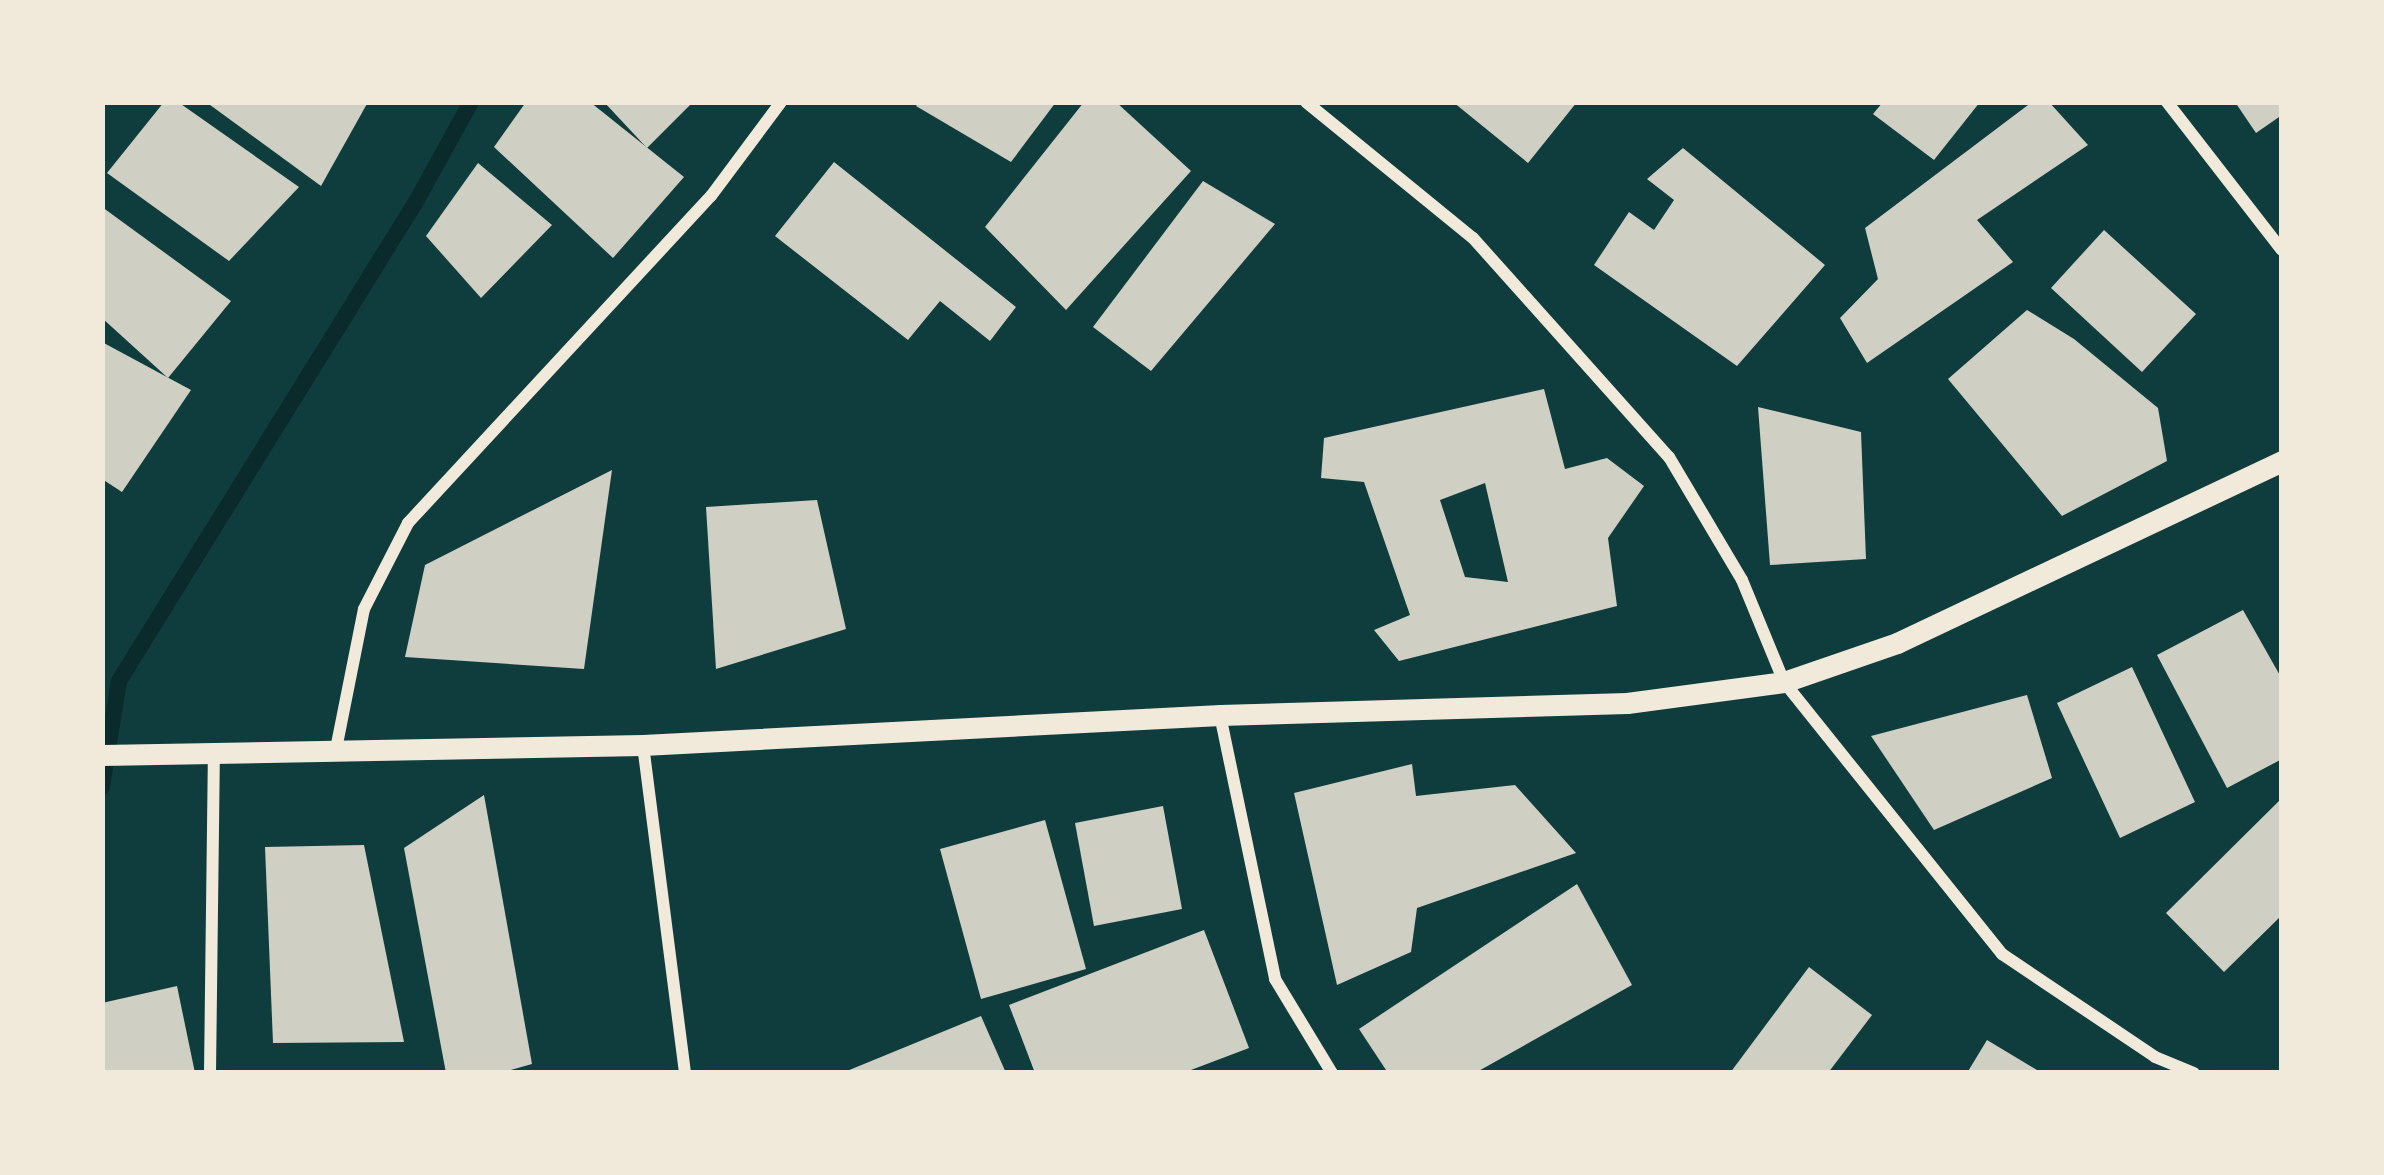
<!DOCTYPE html>
<html>
<head>
<meta charset="utf-8">
<style>
  body { margin:0 }
  #map { position:relative; width:2384px; height:1175px; overflow:hidden; background:#0f3d3e; font-family:"Roboto Condensed",sans-serif }
  div>[style] { position:absolute }
  [style*='--x'] { left:calc(var(--x)*1px); top:calc(var(--y)*1px); width:calc(var(--w)*1px); rotate:calc(var(--a)*1deg) }
  .stream>* { height:16px; margin:-8px; padding:0 8px; transform-origin:8px; border-radius:8px; background:#0a2a2b }
  .building>* { inset:0; background:#cfcfc3 }
  .minor>* { height:12px; margin:-6px; padding:0 6px; transform-origin:6px; border-radius:6px; background:#f1e9da }
  .tertiary>* { height:21px; margin:-10.5px; padding:0 10.5px; transform-origin:10.5px; border-radius:10.5px; background:#f1e9da }
  span { translate:-50% -50%; white-space:nowrap; text-align:center; line-height:1.15; -webkit-text-stroke:9px #f1e9da; paint-order:stroke }
  .frame { position:absolute; inset:0; border:105px solid #f1e9da; pointer-events:none }
</style>
</head>
<body>
<div id="map">
  <div class="stream">
    <i style="--x:102;--y:787;--w:107;--a:-80.9"></i>
    <i style="--x:119;--y:681;--w:566;--a:-58.22"></i>
    <i style="--x:417;--y:200;--w:112;--a:-61.1"></i>
  </div>
  <div class="building">
    <i style="clip-path:polygon(164px 102px,178px 102px,299px 187px,229px 261px,107px 173px)"></i>
    <i style="clip-path:polygon(206px 102px,368px 102px,321px 186px)"></i>
    <i style="clip-path:polygon(526px 102px,590px 102px,684px 177px,613px 258px,494px 147px)"></i>
    <i style="clip-path:polygon(604px 102px,693px 102px,647px 148px)"></i>
    <i style="clip-path:polygon(919px 102px,1056px 102px,1011px 162px,916px 106px)"></i>
    <i style="clip-path:polygon(1084px 102px,1116px 102px,1191px 171px,1066px 310px,985px 227px)"></i>
    <i style="clip-path:polygon(1453px 102px,1577px 102px,1528px 163px)"></i>
    <i style="clip-path:polygon(1883px 102px,1980px 102px,1934px 160px,1873px 114px)"></i>
    <i style="clip-path:polygon(2032px 102px,2049px 102px,2088px 145px,1977px 220px,2013px 262px,1867px 363px,1840px 318px,1878px 279px,1865px 228px)"></i>
    <i style="clip-path:polygon(2235px 102px,2282px 102px,2282px 115px,2256px 133px)"></i>
    <i style="clip-path:polygon(1683px 148px,1825px 265px,1737px 366px,1594px 265px,1629px 212px,1654px 230px,1674px 200px,1647px 179px)"></i>
    <i style="clip-path:polygon(834px 162px,1016px 307px,990px 341px,940px 301px,908px 340px,775px 236px)"></i>
    <i style="clip-path:polygon(478px 163px,552px 225px,481px 298px,426px 236px)"></i>
    <i style="clip-path:polygon(1203px 181px,1275px 224px,1151px 371px,1093px 327px)"></i>
    <i style="clip-path:polygon(102px 207px,231px 301px,168px 378px,102px 318px)"></i>
    <i style="clip-path:polygon(2104px 230px,2196px 314px,2142px 372px,2051px 288px)"></i>
    <i style="clip-path:polygon(2027px 310px,2074px 339px,2158px 408px,2167px 461px,2062px 516px,1948px 379px)"></i>
    <i style="clip-path:polygon(102px 342px,191px 390px,122px 492px,102px 479px)"></i>
    <i style="clip-path:polygon(evenodd,1544px 389px,1565px 469px,1607px 458px,1644px 486px,1608px 538px,1617px 606px,1399px 661px,1374px 630px,1410px 615px,1364px 482px,1321px 478px,1324px 438px,1544px 389px,1485px 483px,1508px 582px,1465px 577px,1440px 500px,1485px 483px)"></i>
    <i style="clip-path:polygon(1758px 407px,1861px 432px,1866px 559px,1770px 565px)"></i>
    <i style="clip-path:polygon(612px 470px,584px 669px,405px 657px,425px 565px)"></i>
    <i style="clip-path:polygon(817px 500px,846px 629px,716px 669px,706px 507px)"></i>
    <i style="clip-path:polygon(2243px 610px,2282px 679px,2282px 759px,2227px 788px,2157px 655px)"></i>
    <i style="clip-path:polygon(2132px 667px,2195px 802px,2120px 838px,2057px 703px)"></i>
    <i style="clip-path:polygon(2027px 695px,2052px 778px,1934px 830px,1871px 736px)"></i>
    <i style="clip-path:polygon(1412px 764px,1416px 796px,1515px 785px,1576px 853px,1417px 908px,1411px 952px,1337px 985px,1294px 793px)"></i>
    <i style="clip-path:polygon(484px 795px,532px 1064px,500px 1073px,446px 1073px,404px 848px)"></i>
    <i style="clip-path:polygon(2282px 798px,2282px 915px,2224px 972px,2166px 913px)"></i>
    <i style="clip-path:polygon(1163px 806px,1182px 909px,1094px 926px,1075px 823px)"></i>
    <i style="clip-path:polygon(1045px 820px,1086px 969px,981px 999px,940px 849px)"></i>
    <i style="clip-path:polygon(364px 845px,404px 1042px,273px 1043px,265px 847px)"></i>
    <i style="clip-path:polygon(1577px 884px,1632px 985px,1475px 1073px,1388px 1073px,1359px 1029px)"></i>
    <i style="clip-path:polygon(1204px 930px,1249px 1048px,1183px 1073px,1035px 1073px,1009px 1005px)"></i>
    <i style="clip-path:polygon(1809px 967px,1872px 1015px,1828px 1073px,1730px 1073px)"></i>
    <i style="clip-path:polygon(177px 986px,195px 1073px,102px 1073px,102px 1003px)"></i>
    <i style="clip-path:polygon(981px 1016px,1006px 1073px,842px 1073px)"></i>
    <i style="clip-path:polygon(1987px 1040px,2042px 1073px,1967px 1073px)"></i>
  </div>
  <div class="minor">
    <i style="--x:1306;--y:102;--w:215;--a:39.2"></i>
    <i style="--x:1473;--y:238;--w:294;--a:48.2"></i>
    <i style="--x:1669;--y:457;--w:143;--a:59.3"></i>
    <i style="--x:1742;--y:580;--w:110;--a:67.6"></i>
    <i style="--x:1784;--y:682;--w:349;--a:51.3"></i>
    <i style="--x:2002;--y:954;--w:184;--a:33.9"></i>
    <i style="--x:2155;--y:1057;--w:42;--a:22.3"></i>
    <i style="--x:2167;--y:102;--w:187;--a:52.2"></i>
    <i style="--x:1220;--y:715;--w:270;--a:78.2"></i>
    <i style="--x:1275;--y:979;--w:110;--a:58.8"></i>
    <i style="--x:643;--y:745;--w:331;--a:82.7"></i>
    <i style="--x:335;--y:754;--w:148;--a:-78.7"></i>
    <i style="--x:364;--y:609;--w:97;--a:-62.9"></i>
    <i style="--x:408;--y:523;--w:446;--a:-47.2"></i>
    <i style="--x:711;--y:196;--w:117;--a:-53.3"></i>
    <i style="--x:210;--y:1073;--w:323;--a:-89.3"></i>
  </div>
  <div class="tertiary">
    <i style="--x:102;--y:755;--w:541;--a:-1.06"></i>
    <i style="--x:643;--y:745;--w:578;--a:-2.98"></i>
    <i style="--x:1220;--y:715;--w:407;--a:-1.7"></i>
    <i style="--x:1627;--y:703;--w:158;--a:-7.6"></i>
    <i style="--x:1784;--y:682;--w:120;--a:-19"></i>
    <i style="--x:1897;--y:643;--w:426;--a:-25.3"></i>
  </div>
  <div class="frame"></div>
</div>
</body>
</html>
